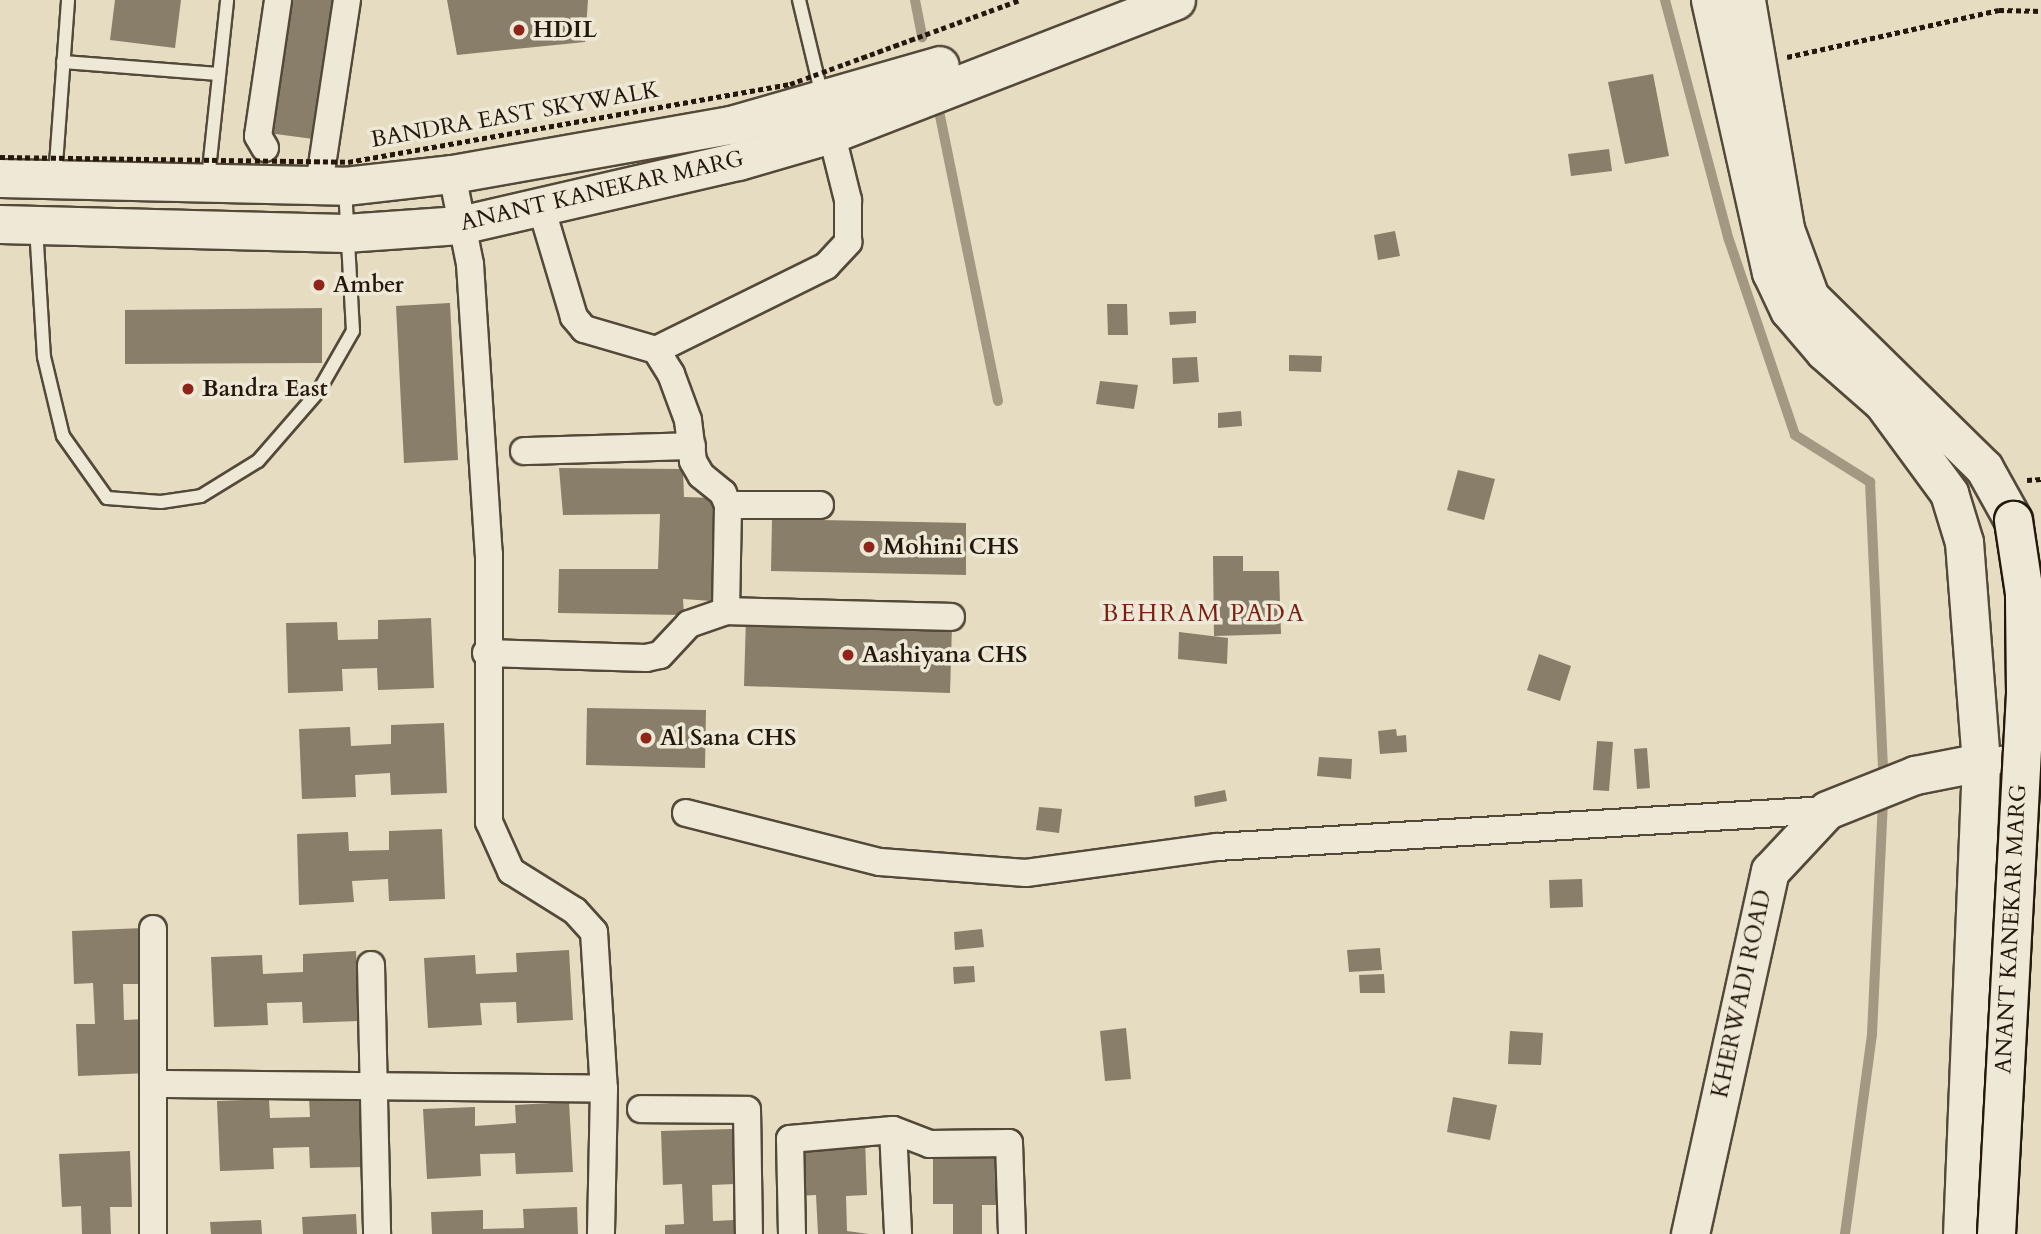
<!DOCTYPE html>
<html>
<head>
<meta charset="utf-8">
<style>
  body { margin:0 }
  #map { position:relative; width:2041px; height:1234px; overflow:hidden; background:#e5dcc1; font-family:Cardo,serif }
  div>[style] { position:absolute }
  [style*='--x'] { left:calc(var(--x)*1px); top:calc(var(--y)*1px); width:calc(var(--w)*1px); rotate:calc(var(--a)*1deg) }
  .stream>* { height:10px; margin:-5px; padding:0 5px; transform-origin:5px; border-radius:5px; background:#a39983 }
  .building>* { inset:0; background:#887e6a }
  .path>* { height:4.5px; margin-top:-2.25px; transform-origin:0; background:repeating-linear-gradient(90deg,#24180c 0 5px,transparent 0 8.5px) }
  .roads { filter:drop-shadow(2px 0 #544939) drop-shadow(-2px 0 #544939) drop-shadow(0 2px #544939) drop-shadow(0 -2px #544939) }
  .lane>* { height:12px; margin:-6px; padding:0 6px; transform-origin:6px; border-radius:6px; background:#eee8d7 }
  .street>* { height:26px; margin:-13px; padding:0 13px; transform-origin:13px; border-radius:13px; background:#eee8d7 }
  .secondary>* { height:37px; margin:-18.5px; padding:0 18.5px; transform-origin:18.5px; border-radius:18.5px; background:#eee8d7 }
  .path-bridge>* { height:4.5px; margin-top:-2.25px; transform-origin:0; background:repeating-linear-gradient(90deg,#24180c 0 5px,transparent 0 8.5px) }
  .bridges { filter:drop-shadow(2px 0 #24180c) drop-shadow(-2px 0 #24180c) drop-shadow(0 2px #24180c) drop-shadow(0 -2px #24180c) }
  .secondary-bridge>* { height:37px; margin:-18.5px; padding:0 18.5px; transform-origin:18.5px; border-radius:18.5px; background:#eee8d7 }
  .dots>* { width:19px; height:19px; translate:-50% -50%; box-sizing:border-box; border:4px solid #eee8d7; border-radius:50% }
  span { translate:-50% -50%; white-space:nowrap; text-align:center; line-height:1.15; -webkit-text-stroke:7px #eee8d7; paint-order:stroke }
  .poi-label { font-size:23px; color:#24180c; font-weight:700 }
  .left { translate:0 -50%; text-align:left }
  .street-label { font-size:23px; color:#24180c }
  .neighbourhood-label { font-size:24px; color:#7a1f14; letter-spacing:2px }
</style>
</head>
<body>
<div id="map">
  <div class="stream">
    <i style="--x:915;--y:0;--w:38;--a:79"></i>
    <i style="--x:1665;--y:0;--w:248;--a:75.1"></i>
    <i style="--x:1729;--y:240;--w:206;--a:71.3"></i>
    <i style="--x:1795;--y:435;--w:89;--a:32.1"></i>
    <i style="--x:1870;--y:482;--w:284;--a:87.4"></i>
    <i style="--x:938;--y:106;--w:301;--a:78.5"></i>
    <i style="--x:1845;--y:1234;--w:202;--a:-82.3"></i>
    <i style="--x:1872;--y:1034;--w:231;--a:-87.3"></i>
  </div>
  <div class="building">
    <i style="clip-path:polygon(115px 0,181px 0,175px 48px,110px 40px)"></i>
    <i style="clip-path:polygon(287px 0,341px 0,321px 140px,268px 133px)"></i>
    <i style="clip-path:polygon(447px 0,588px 0,585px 42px,457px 55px)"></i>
    <i style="clip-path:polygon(1653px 74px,1669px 156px,1625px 164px,1608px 82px)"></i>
    <i style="clip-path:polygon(1609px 149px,1612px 171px,1571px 176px,1568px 154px)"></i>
    <i style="clip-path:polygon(1395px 231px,1400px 256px,1378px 260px,1374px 235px)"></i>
    <i style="clip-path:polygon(450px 303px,458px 460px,404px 463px,396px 306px)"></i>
    <i style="clip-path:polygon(1107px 304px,1127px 304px,1128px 335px,1108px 335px)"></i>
    <i style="clip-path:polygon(322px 308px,322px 363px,125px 364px,125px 310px)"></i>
    <i style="clip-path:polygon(1196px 311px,1196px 323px,1170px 325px,1169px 312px)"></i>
    <i style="clip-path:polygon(1289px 355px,1322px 356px,1321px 372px,1289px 371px)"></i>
    <i style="clip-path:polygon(1197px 357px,1199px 382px,1173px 384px,1172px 358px)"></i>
    <i style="clip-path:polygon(1100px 381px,1138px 385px,1134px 409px,1096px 404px)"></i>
    <i style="clip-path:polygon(1241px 411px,1242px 426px,1218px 428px,1218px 413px)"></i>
    <i style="clip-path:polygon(559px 468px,683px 469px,684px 497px,715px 498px,712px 601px,683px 599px,684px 615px,558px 613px,559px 569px,658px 569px,660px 514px,563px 515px)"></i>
    <i style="clip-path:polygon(1458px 470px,1495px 479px,1484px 520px,1447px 510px)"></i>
    <i style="clip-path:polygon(772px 519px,966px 523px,966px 575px,771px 571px)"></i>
    <i style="clip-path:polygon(1213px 556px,1243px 556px,1243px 571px,1279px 571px,1281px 634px,1214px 636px)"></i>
    <i style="clip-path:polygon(746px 617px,952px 625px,950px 693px,744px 686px)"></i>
    <i style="clip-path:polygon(431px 618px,434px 688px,378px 690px,377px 668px,342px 669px,343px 691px,288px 693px,286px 623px,337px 622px,338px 640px,378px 639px,378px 620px)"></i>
    <i style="clip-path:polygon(1179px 632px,1228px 638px,1227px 664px,1178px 659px)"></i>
    <i style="clip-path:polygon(1539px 654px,1571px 666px,1560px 701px,1527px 690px)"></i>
    <i style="clip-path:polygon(587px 708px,706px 710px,705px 768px,586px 765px)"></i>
    <i style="clip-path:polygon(444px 723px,447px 793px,391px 795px,390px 773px,355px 775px,356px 797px,302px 799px,299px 729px,350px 727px,351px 746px,391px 744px,391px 725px)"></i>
    <i style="clip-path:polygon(1396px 729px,1397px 736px,1406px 735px,1407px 752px,1380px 754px,1378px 731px)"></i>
    <i style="clip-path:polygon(1597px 741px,1613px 742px,1609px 791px,1593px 790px)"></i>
    <i style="clip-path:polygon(1647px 748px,1650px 788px,1637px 789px,1634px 749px)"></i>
    <i style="clip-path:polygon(1319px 757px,1352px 759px,1351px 779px,1317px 776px)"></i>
    <i style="clip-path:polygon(1225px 790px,1227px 801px,1195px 807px,1194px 796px)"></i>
    <i style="clip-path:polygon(1039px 807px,1062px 809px,1059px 833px,1036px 830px)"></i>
    <i style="clip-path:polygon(442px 829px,445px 899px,389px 901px,388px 879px,352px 881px,354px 902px,299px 905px,297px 834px,348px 832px,349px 851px,389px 850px,389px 831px)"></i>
    <i style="clip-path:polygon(1582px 879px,1583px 907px,1550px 908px,1549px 880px)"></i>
    <i style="clip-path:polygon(143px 928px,144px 984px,123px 984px,124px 1020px,146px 1019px,149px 1073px,78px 1076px,76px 1024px,95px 1024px,93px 983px,74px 984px,72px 931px)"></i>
    <i style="clip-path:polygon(982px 929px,984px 947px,955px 950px,954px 932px)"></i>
    <i style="clip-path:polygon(1380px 948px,1382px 970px,1349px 972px,1347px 950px)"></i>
    <i style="clip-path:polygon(569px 950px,573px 1020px,517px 1023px,516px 1002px,480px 1003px,482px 1025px,428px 1028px,424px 958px,475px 955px,476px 974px,517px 972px,516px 953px)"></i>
    <i style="clip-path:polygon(356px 951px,359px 1021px,303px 1023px,302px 1002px,267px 1003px,268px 1025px,214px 1027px,211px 957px,262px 955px,263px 974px,303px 972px,303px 954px)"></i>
    <i style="clip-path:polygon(974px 966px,975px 982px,954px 984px,953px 967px)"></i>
    <i style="clip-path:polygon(1384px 974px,1385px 993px,1360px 993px,1359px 975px)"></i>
    <i style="clip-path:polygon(1126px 1028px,1131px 1079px,1105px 1081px,1100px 1031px)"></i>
    <i style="clip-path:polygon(1510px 1031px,1543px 1033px,1541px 1065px,1508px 1064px)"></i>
    <i style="clip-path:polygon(363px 1096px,366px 1167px,310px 1168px,309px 1147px,273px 1148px,274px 1169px,220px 1171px,217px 1101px,269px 1099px,270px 1118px,310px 1117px,309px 1098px)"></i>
    <i style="clip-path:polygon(1453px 1097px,1497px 1105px,1490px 1140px,1447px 1132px)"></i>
    <i style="clip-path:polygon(569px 1102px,573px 1172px,516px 1174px,515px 1153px,480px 1154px,481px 1176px,427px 1179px,423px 1109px,475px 1107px,475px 1126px,516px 1123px,515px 1105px)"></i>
    <i style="clip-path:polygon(732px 1129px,734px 1184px,712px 1185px,713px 1221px,735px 1220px,736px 1234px,665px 1234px,665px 1225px,684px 1224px,682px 1184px,663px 1185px,661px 1131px)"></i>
    <i style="clip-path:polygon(865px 1139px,867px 1195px,846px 1196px,847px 1231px,869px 1234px,818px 1234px,816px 1195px,797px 1196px,795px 1142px)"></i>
    <i style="clip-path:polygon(933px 1150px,1004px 1150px,1004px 1205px,982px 1205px,982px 1234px,953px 1234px,953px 1204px,933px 1204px)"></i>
    <i style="clip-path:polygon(130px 1151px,132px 1207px,110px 1207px,111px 1234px,82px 1234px,81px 1206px,62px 1207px,59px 1154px)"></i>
    <i style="clip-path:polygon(577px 1207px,578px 1234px,432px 1234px,431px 1212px,483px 1210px,483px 1229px,524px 1228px,523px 1209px)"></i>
    <i style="clip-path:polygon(356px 1214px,357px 1234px,303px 1234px,302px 1217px)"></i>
    <i style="clip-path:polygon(261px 1220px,262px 1234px,211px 1234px,210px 1222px)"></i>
  </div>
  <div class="path">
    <i style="--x:1787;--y:57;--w:217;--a:-12.5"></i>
    <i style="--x:1999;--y:10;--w:42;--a:1.4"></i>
    <i style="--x:2027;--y:480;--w:14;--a:-4"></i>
  </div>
  <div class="roads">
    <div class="lane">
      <i style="--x:799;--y:0;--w:99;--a:76.5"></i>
      <i style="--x:63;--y:62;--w:156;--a:4.4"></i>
      <i style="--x:55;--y:178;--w:178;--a:-85.8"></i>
      <i style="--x:208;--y:179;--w:180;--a:-83.9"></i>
      <i style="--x:36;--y:227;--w:130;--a:86.5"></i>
      <i style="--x:44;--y:357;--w:81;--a:76.5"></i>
      <i style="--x:63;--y:436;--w:76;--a:54.6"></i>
      <i style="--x:107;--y:498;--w:54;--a:4.2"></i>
      <i style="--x:161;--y:502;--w:40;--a:-8.5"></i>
      <i style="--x:201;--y:496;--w:67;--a:-31.6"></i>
      <i style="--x:258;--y:461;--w:91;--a:-49"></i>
      <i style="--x:318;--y:392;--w:70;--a:-60.2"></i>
      <i style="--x:353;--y:331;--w:144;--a:-93.2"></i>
    </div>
    <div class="street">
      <i style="--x:265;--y:148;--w:14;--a:-120"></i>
      <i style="--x:258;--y:136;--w:137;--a:-81.6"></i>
      <i style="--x:452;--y:174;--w:92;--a:78.7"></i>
      <i style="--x:470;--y:264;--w:291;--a:86.3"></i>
      <i style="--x:489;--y:554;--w:268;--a:90"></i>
      <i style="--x:489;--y:822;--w:54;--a:65.8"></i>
      <i style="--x:511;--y:871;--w:75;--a:32"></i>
      <i style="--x:575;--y:911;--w:28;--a:48"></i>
      <i style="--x:594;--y:932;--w:157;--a:86.4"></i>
      <i style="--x:604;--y:1089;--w:145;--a:91.2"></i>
      <i style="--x:319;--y:185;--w:187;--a:-81.4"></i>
      <i style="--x:656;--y:350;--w:190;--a:-26.3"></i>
      <i style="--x:826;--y:266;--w:33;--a:-47"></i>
      <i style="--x:848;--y:242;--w:42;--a:-90"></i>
      <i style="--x:848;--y:200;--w:87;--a:-104"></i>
      <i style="--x:524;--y:451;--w:168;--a:-1.7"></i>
      <i style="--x:728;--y:505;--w:92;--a:0"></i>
      <i style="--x:726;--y:611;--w:225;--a:1.5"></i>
      <i style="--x:486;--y:653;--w:160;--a:1.8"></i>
      <i style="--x:646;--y:658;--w:14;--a:-12"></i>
      <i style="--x:660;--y:655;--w:42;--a:-46.9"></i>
      <i style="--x:689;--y:624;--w:39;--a:-19"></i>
      <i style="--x:726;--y:611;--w:106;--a:-88.9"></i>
      <i style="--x:728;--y:505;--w:13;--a:-113"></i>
      <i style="--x:723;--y:493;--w:28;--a:-141"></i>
      <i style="--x:701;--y:475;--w:16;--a:-120"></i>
      <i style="--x:693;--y:461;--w:41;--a:-97"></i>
      <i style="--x:688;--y:420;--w:49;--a:-110.3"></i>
      <i style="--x:671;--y:374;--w:28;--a:-122"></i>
      <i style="--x:656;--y:350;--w:75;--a:-163.7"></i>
      <i style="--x:584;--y:329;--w:16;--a:-130"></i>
      <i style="--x:574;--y:317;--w:115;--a:-106.7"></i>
      <i style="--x:1981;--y:762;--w:60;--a:-5.7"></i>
      <i style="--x:686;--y:813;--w:200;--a:14.2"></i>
      <i style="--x:880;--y:862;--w:146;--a:4.3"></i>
      <i style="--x:1026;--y:873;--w:193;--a:-7.8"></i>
      <i style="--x:1217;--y:847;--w:611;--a:-3.47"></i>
      <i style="--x:153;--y:929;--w:305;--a:90"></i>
      <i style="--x:371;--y:965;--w:269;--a:88.7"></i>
      <i style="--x:156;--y:1084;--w:448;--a:0.6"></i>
      <i style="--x:641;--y:1109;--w:106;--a:0.5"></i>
      <i style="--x:747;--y:1110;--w:124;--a:89.1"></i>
      <i style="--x:893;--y:1130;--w:104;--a:87.2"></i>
      <i style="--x:792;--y:1234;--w:95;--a:-91.2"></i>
      <i style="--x:790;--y:1139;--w:103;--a:-5"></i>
      <i style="--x:893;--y:1130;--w:39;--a:21"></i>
      <i style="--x:929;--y:1144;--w:80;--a:-0.7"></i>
      <i style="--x:1009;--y:1143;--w:91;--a:88.1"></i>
    </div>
    <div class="secondary">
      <i style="--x:1710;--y:0;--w:279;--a:77.4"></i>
      <i style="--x:1771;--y:272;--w:42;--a:64.7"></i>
      <i style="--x:1789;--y:310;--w:54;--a:49.5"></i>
      <i style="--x:1824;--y:351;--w:79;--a:41.4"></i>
      <i style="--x:1883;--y:403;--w:112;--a:53.7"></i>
      <i style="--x:1949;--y:493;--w:51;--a:73"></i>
      <i style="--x:1964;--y:542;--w:221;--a:85.6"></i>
      <i style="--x:1981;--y:762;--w:472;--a:92.3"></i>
      <i style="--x:1746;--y:0;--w:232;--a:80.3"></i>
      <i style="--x:1785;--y:229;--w:72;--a:69.8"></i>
      <i style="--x:1810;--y:297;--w:244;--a:44.5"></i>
      <i style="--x:1984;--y:468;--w:60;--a:60.9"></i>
      <i style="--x:0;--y:178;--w:345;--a:1.3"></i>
      <i style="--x:345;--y:186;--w:108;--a:-6.4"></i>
      <i style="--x:452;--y:174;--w:283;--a:-10"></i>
      <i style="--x:731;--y:125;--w:217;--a:-16"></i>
      <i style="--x:0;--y:224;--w:345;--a:1.5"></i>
      <i style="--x:345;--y:233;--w:115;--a:-4"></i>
      <i style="--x:460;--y:225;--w:285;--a:-13"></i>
      <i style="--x:738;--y:161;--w:97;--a:-16.2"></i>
      <i style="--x:831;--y:134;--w:370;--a:-21.2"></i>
      <i style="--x:1690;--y:1234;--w:372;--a:-77.6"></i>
      <i style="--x:1770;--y:871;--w:83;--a:-46.9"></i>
      <i style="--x:1827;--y:810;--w:95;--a:-21.7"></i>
      <i style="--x:1915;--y:775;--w:67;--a:-11.1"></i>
    </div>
  </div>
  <div class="path-bridge">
    <i style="--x:0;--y:157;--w:348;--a:0.8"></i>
    <i style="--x:348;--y:162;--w:449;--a:-10"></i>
    <i style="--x:790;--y:84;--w:245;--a:-20.1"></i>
  </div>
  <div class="bridges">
    <div class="secondary-bridge">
      <i style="--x:1996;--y:1234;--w:542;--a:-86.93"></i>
      <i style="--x:2025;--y:693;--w:100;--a:-90.6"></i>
      <i style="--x:2024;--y:593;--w:74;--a:-98.6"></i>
    </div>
  </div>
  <div class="dots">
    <i style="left:519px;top:30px;background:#8f2418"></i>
    <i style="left:319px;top:285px;background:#8f2418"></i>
    <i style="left:188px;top:389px;background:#8f2418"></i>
    <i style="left:869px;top:547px;background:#8f2418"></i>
    <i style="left:848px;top:655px;background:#8f2418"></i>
    <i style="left:646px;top:738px;background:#8f2418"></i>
  </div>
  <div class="poi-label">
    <span class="left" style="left:533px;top:30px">HDIL</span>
    <span class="left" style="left:333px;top:285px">Amber</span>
    <span class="left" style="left:202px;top:389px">Bandra East</span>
    <span class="left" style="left:883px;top:547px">Mohini CHS</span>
    <span class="left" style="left:862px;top:655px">Aashiyana CHS</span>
    <span class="left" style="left:660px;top:738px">Al Sana CHS</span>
  </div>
  <div class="street-label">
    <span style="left:515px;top:115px;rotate:-10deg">BANDRA EAST SKYWALK</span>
    <span style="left:602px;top:191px;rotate:-13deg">ANANT KANEKAR MARG</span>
    <span style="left:2011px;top:929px;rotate:-87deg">ANANT KANEKAR MARG</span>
    <span style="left:1742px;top:994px;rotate:-78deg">KHERWADI ROAD</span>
  </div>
  <div class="neighbourhood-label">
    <span style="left:1204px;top:614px">BEHRAM PADA</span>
  </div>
</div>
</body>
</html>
